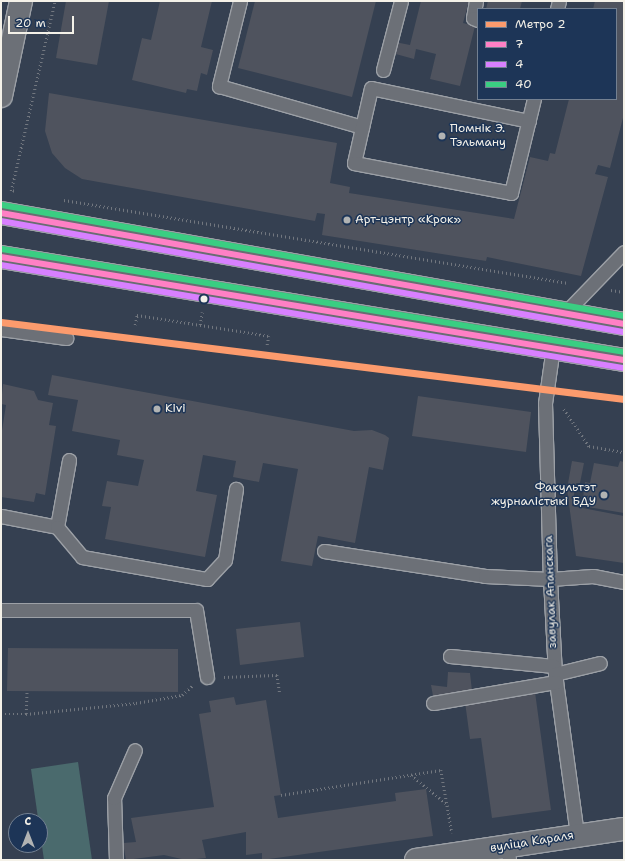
<!DOCTYPE html>
<html>
<head>
<meta charset="utf-8">
<style>
  body { margin:0 }
  #map { position:relative; width:625px; height:861px; overflow:hidden; background:#354051; font-family:"Shantell Sans",sans-serif }
  div>[style] { position:absolute }
  [style*='--x'] { left:calc(var(--x)*1px); top:calc(var(--y)*1px); width:calc(var(--w)*1px); rotate:calc(var(--a)*1deg) }
  .green>* { inset:0; background:#4a6a6d }
  .building>* { inset:0; background:#4f535e }
  .path>* { height:2.5px; margin-top:-1.25px; transform-origin:0; background:repeating-linear-gradient(90deg,#72777f 0 1px,transparent 0 4px) }
  .roads { filter:drop-shadow(1px 0 #9ca0a6) drop-shadow(-1px 0 #9ca0a6) drop-shadow(0 1px #9ca0a6) drop-shadow(0 -1px #9ca0a6) }
  .lane>* { height:13px; margin:-6.5px; padding:0 6.5px; transform-origin:6.5px; border-radius:6.5px; background:#6c7077 }
  .street>* { height:22px; margin:-11px; padding:0 11px; transform-origin:11px; border-radius:11px; background:#6c7077 }
  .secondary>* { height:22px; margin:-11px; padding:0 11px; transform-origin:11px; border-radius:11px; background:#6c7077 }
  .primary>* { height:22px; margin:-11px; padding:0 11px; transform-origin:11px; border-radius:11px; background:#696d72 }
  .bus-1>* { height:6px; margin:-3px; padding:0 3px; transform-origin:3px; border-radius:3px; background:#ff80c5 }
  .bus-2>* { height:6px; margin:-3px; padding:0 3px; transform-origin:3px; border-radius:3px; background:#d880ff }
  .bus-3>* { height:6px; margin:-3px; padding:0 3px; transform-origin:3px; border-radius:3px; background:#3ace82 }
  .metro-1>* { height:7px; margin:-3.5px; padding:0 3.5px; transform-origin:3.5px; border-radius:3.5px; background:#fc9b6d }
  .dots>* { width:11px; height:11px; translate:-50% -50%; box-sizing:border-box; border:2px solid #1d3557; border-radius:50% }
  span { translate:-50% -50%; white-space:nowrap; text-align:center; line-height:1.15; -webkit-text-stroke:3px #1d3557; paint-order:stroke }
  .poi-label { font-size:12px; color:#f4f1e8 }
  .left { translate:0 -50%; text-align:left }
  .right { translate:-100% -50%; text-align:right }
  .street-label { font-size:12px; color:#f4f1e8 }
  .frame { position:absolute; inset:0; border:2px solid #f4f1e8; pointer-events:none }
  .legend { position:absolute; left:477px; top:8px; width:140px; height:92px; box-sizing:border-box; background:#1d3557; border:1px solid #738091; margin:0; padding:5px 7px; list-style:none; font-size:12px; color:#f4f1e8 }
  .legend li { display:flex; align-items:center; gap:8px; height:20px }
  .legend b { width:20px; border:1px solid #738091 }
  .north { position:absolute; left:8px; top:813px; width:40px; height:40px; box-sizing:border-box; background:#1d3557; border:1px solid #738091; border-radius:50%; rotate:0deg; font-size:11px; font-weight:700; line-height:16px; text-align:center; color:#f4f1e8 }
  .north::after { content:''; display:block; margin:auto; width:14px; height:18px; background:#b1b3b3; clip-path:polygon(50% 0,100% 100%,50% 72%,0 100%) }
  .scale { position:absolute; left:8px; top:16px; width:66px; height:18px; box-sizing:border-box; border:2px solid #f4f1e8; border-top:0; padding-left:5px; font-size:12px; line-height:14px; white-space:nowrap; color:#f4f1e8; -webkit-text-stroke:3px #1d3557; paint-order:stroke }
</style>
</head>
<body>
<div id="map">
  <div class="green">
    <i style="clip-path:polygon(78px 762px,92px 860px,44px 860px,31px 769px)"></i>
  </div>
  <div class="building">
    <i style="clip-path:polygon(66px 1px,109px 1px,97px 65px,56px 58px)"></i>
    <i style="clip-path:polygon(160px 1px,212px 1px,201px 47px,213px 50px,207px 75px,201px 73px,197px 91px,187px 89px,186px 93px,132px 80px,142px 38px,151px 40px)"></i>
    <i style="clip-path:polygon(255px 1px,376px 1px,352px 97px,238px 68px)"></i>
    <i style="clip-path:polygon(421px 1px,469px 1px,463px 23px,475px 26px,460px 86px,430px 79px,436px 54px,416px 49px,414px 59px,392px 53px,395px 42px,410px 45px)"></i>
    <i style="clip-path:polygon(488px 1px,522px 1px,520px 9px,486px 9px)"></i>
    <i style="clip-path:polygon(595px 1px,624px 1px,624px 114px,610px 168px,598px 165px,595px 174px,608px 177px,581px 276px,487px 257px,486px 261px,322px 235px,325px 214px,317px 213px,315px 221px,82px 179px,65px 168px,52px 153px,45px 131px,49px 93px,337px 143px,330px 183px,350px 187px,349px 193px,514px 219px,530px 157px,548px 161px,550px 153px,555px 154px,569px 99px,616px 99px,616px 9px,593px 9px)"></i>
    <i style="clip-path:polygon(52px 375px,354px 431px,372px 430px,385px 435px,389px 438px,383px 470px,369px 467px,355px 543px,318px 536px,312px 566px,281px 561px,298px 469px,263px 463px,259px 482px,233px 477px,236px 461px,203px 455px,196px 491px,217px 495px,205px 557px,105px 539px,111px 507px,102px 506px,107px 481px,138px 486px,144px 460px,117px 455px,120px 440px,72px 431px,78px 400px,48px 395px)"></i>
    <i style="clip-path:polygon(3px 384px,34px 391px,38px 400px,53px 403px,49px 425px,56px 426px,45px 495px,36px 493px,34px 502px,1px 497px,1px 437px,6px 405px,1px 404px)"></i>
    <i style="clip-path:polygon(418px 396px,531px 412px,526px 452px,412px 436px)"></i>
    <i style="clip-path:polygon(572px 461px,584px 463px,580px 483px,576px 483px,572px 506px,624px 516px,624px 563px,576px 556px,567px 489px)"></i>
    <i style="clip-path:polygon(620px 461px,624px 462px,624px 513px,582px 506px,585px 482px,590px 483px,594px 463px,618px 467px)"></i>
    <i style="clip-path:polygon(300px 622px,304px 657px,240px 665px,236px 629px)"></i>
    <i style="clip-path:polygon(8px 648px,178px 649px,178px 692px,7px 691px)"></i>
    <i style="clip-path:polygon(448px 672px,470px 673px,472px 691px,433px 696px,431px 685px,447px 687px)"></i>
    <i style="clip-path:polygon(535px 692px,551px 810px,492px 818px,481px 738px,470px 739px,465px 702px)"></i>
    <i style="clip-path:polygon(234px 697px,236px 705px,266px 700px,281px 795px,274px 796px,278px 818px,396px 801px,395px 793px,426px 789px,433px 836px,262px 860px,262px 853px,246px 855px,246px 832px,202px 840px,206px 858px,186px 860px,164px 855px,126px 860px,123px 843px,136px 842px,131px 818px,214px 807px,199px 714px,211px 712px,209px 701px)"></i>
  </div>
  <div class="path">
    <i style="--x:14;--y:191;--w:3;--a:180"></i>
    <i style="--x:11;--y:191;--w:195;--a:-77"></i>
    <i style="--x:64;--y:200;--w:511;--a:9.35"></i>
    <i style="--x:611;--y:290;--w:13;--a:9"></i>
    <i style="--x:135;--y:325;--w:10;--a:-79"></i>
    <i style="--x:137;--y:315;--w:134;--a:9"></i>
    <i style="--x:269;--y:336;--w:11;--a:100"></i>
    <i style="--x:200;--y:325;--w:13;--a:-81"></i>
    <i style="--x:564;--y:409;--w:45;--a:56"></i>
    <i style="--x:589;--y:446;--w:36;--a:10"></i>
    <i style="--x:224;--y:677;--w:53;--a:-2.2"></i>
    <i style="--x:277;--y:675;--w:19;--a:81"></i>
    <i style="--x:1;--y:714;--w:25;--a:0"></i>
    <i style="--x:26;--y:714;--w:23;--a:-88"></i>
    <i style="--x:26;--y:714;--w:111;--a:-5.7"></i>
    <i style="--x:136;--y:703;--w:47;--a:-9.9"></i>
    <i style="--x:182;--y:695;--w:15;--a:-42"></i>
    <i style="--x:411;--y:775;--w:46;--a:38.9"></i>
    <i style="--x:281;--y:795;--w:162;--a:-8.9"></i>
    <i style="--x:441;--y:770;--w:64;--a:80.1"></i>
  </div>
  <div class="roads">
    <div class="lane">
      <i style="--x:240;--y:1;--w:88;--a:103.9"></i>
      <i style="--x:219;--y:86;--w:149;--a:16"></i>
      <i style="--x:476;--y:1;--w:17;--a:100"></i>
      <i style="--x:473;--y:18;--w:5;--a:22"></i>
      <i style="--x:557;--y:9;--w:8;--a:-76"></i>
      <i style="--x:383;--y:70;--w:71;--a:-75.4"></i>
      <i style="--x:529;--y:121;--w:161;--a:-168.2"></i>
      <i style="--x:371;--y:88;--w:77;--a:102.8"></i>
      <i style="--x:354;--y:163;--w:160;--a:10.8"></i>
      <i style="--x:511;--y:193;--w:97;--a:-76.3"></i>
      <i style="--x:566;--y:312;--w:83;--a:-46"></i>
      <i style="--x:1;--y:329;--w:66;--a:7.9"></i>
      <i style="--x:553;--y:347;--w:57;--a:98.1"></i>
      <i style="--x:545;--y:403;--w:176;--a:88.4"></i>
      <i style="--x:550;--y:579;--w:95;--a:87"></i>
      <i style="--x:555;--y:674;--w:162;--a:82.2"></i>
      <i style="--x:1;--y:516;--w:57;--a:11.1"></i>
      <i style="--x:57;--y:527;--w:68;--a:-79.8"></i>
      <i style="--x:57;--y:527;--w:39;--a:50"></i>
      <i style="--x:82;--y:557;--w:127;--a:10"></i>
      <i style="--x:207;--y:579;--w:26;--a:-47"></i>
      <i style="--x:225;--y:560;--w:72;--a:-81.2"></i>
      <i style="--x:324;--y:551;--w:163;--a:8.8"></i>
      <i style="--x:485;--y:576;--w:65;--a:2.6"></i>
      <i style="--x:550;--y:579;--w:43;--a:-4"></i>
      <i style="--x:593;--y:576;--w:32;--a:11"></i>
      <i style="--x:1;--y:610;--w:195;--a:0"></i>
      <i style="--x:196;--y:610;--w:68;--a:80.7"></i>
      <i style="--x:450;--y:656;--w:104;--a:5.5"></i>
      <i style="--x:555;--y:674;--w:46;--a:-13.7"></i>
      <i style="--x:433;--y:703;--w:125;--a:-9.7"></i>
      <i style="--x:508;--y:846;--w:14;--a:86"></i>
      <i style="--x:116;--y:860;--w:62;--a:-91.8"></i>
      <i style="--x:114;--y:798;--w:52;--a:-66.4"></i>
    </div>
    <div class="street">
      <i style="--x:1;--y:96;--w:97;--a:-78.1"></i>
    </div>
    <div class="secondary">
      <i style="--x:416;--y:860;--w:210;--a:-8.5"></i>
    </div>
    <div class="primary">
      <i style="--x:1;--y:213;--w:633;--a:10.1"></i>
      <i style="--x:1;--y:257;--w:631;--a:9.39"></i>
    </div>
  </div>
  <div class="bus-1">
    <i style="--x:1;--y:213;--w:633;--a:10.1"></i>
    <i style="--x:1;--y:257;--w:631;--a:9.39"></i>
  </div>
  <div class="bus-2">
    <i style="--x:1;--y:221;--w:632;--a:10.12"></i>
    <i style="--x:1;--y:265;--w:630;--a:9.4"></i>
  </div>
  <div class="bus-3">
    <i style="--x:2;--y:205;--w:632;--a:10.12"></i>
    <i style="--x:2;--y:249;--w:630;--a:9.4"></i>
  </div>
  <div class="metro-1">
    <i style="--x:1;--y:322;--w:628;--a:7.05"></i>
  </div>
  <div class="dots">
    <i style="left:442px;top:136px;background:#b1b3b3"></i>
    <i style="left:347px;top:220px;background:#b1b3b3"></i>
    <i style="left:204px;top:299px;background:#f4f1e8"></i>
    <i style="left:157px;top:409px;background:#b1b3b3"></i>
    <i style="left:604px;top:495px;background:#b1b3b3"></i>
  </div>
  <div class="poi-label">
    <span class="left" style="left:450px;top:136px">Помнік Э.<br>Тэльману</span>
    <span class="left" style="left:355px;top:220px">Арт-цэнтр «Крок»</span>
    <span class="left" style="left:165px;top:409px">Kivi</span>
    <span class="right" style="left:596px;top:495px">Факультэт<br>журналістыкі БДУ</span>
  </div>
  <div class="street-label">
    <span style="left:551px;top:592px;rotate:-92deg">завулак Апанскага</span>
    <span style="left:532px;top:842px;rotate:-9deg">вуліца Караля</span>
  </div>
  <div class="frame"></div>
  <ul class="legend">
  <li><b style="height:5px;background:#fc9b6d"></b>Метро 2</li>
  <li><b style="height:5px;background:#ff80c5"></b>7</li>
  <li><b style="height:5px;background:#d880ff"></b>4</li>
  <li><b style="height:5px;background:#3ace82"></b>40</li>
  </ul>
  <div class="north">С</div>
  <div class="scale">20 m</div>
</div>
</body>
</html>
